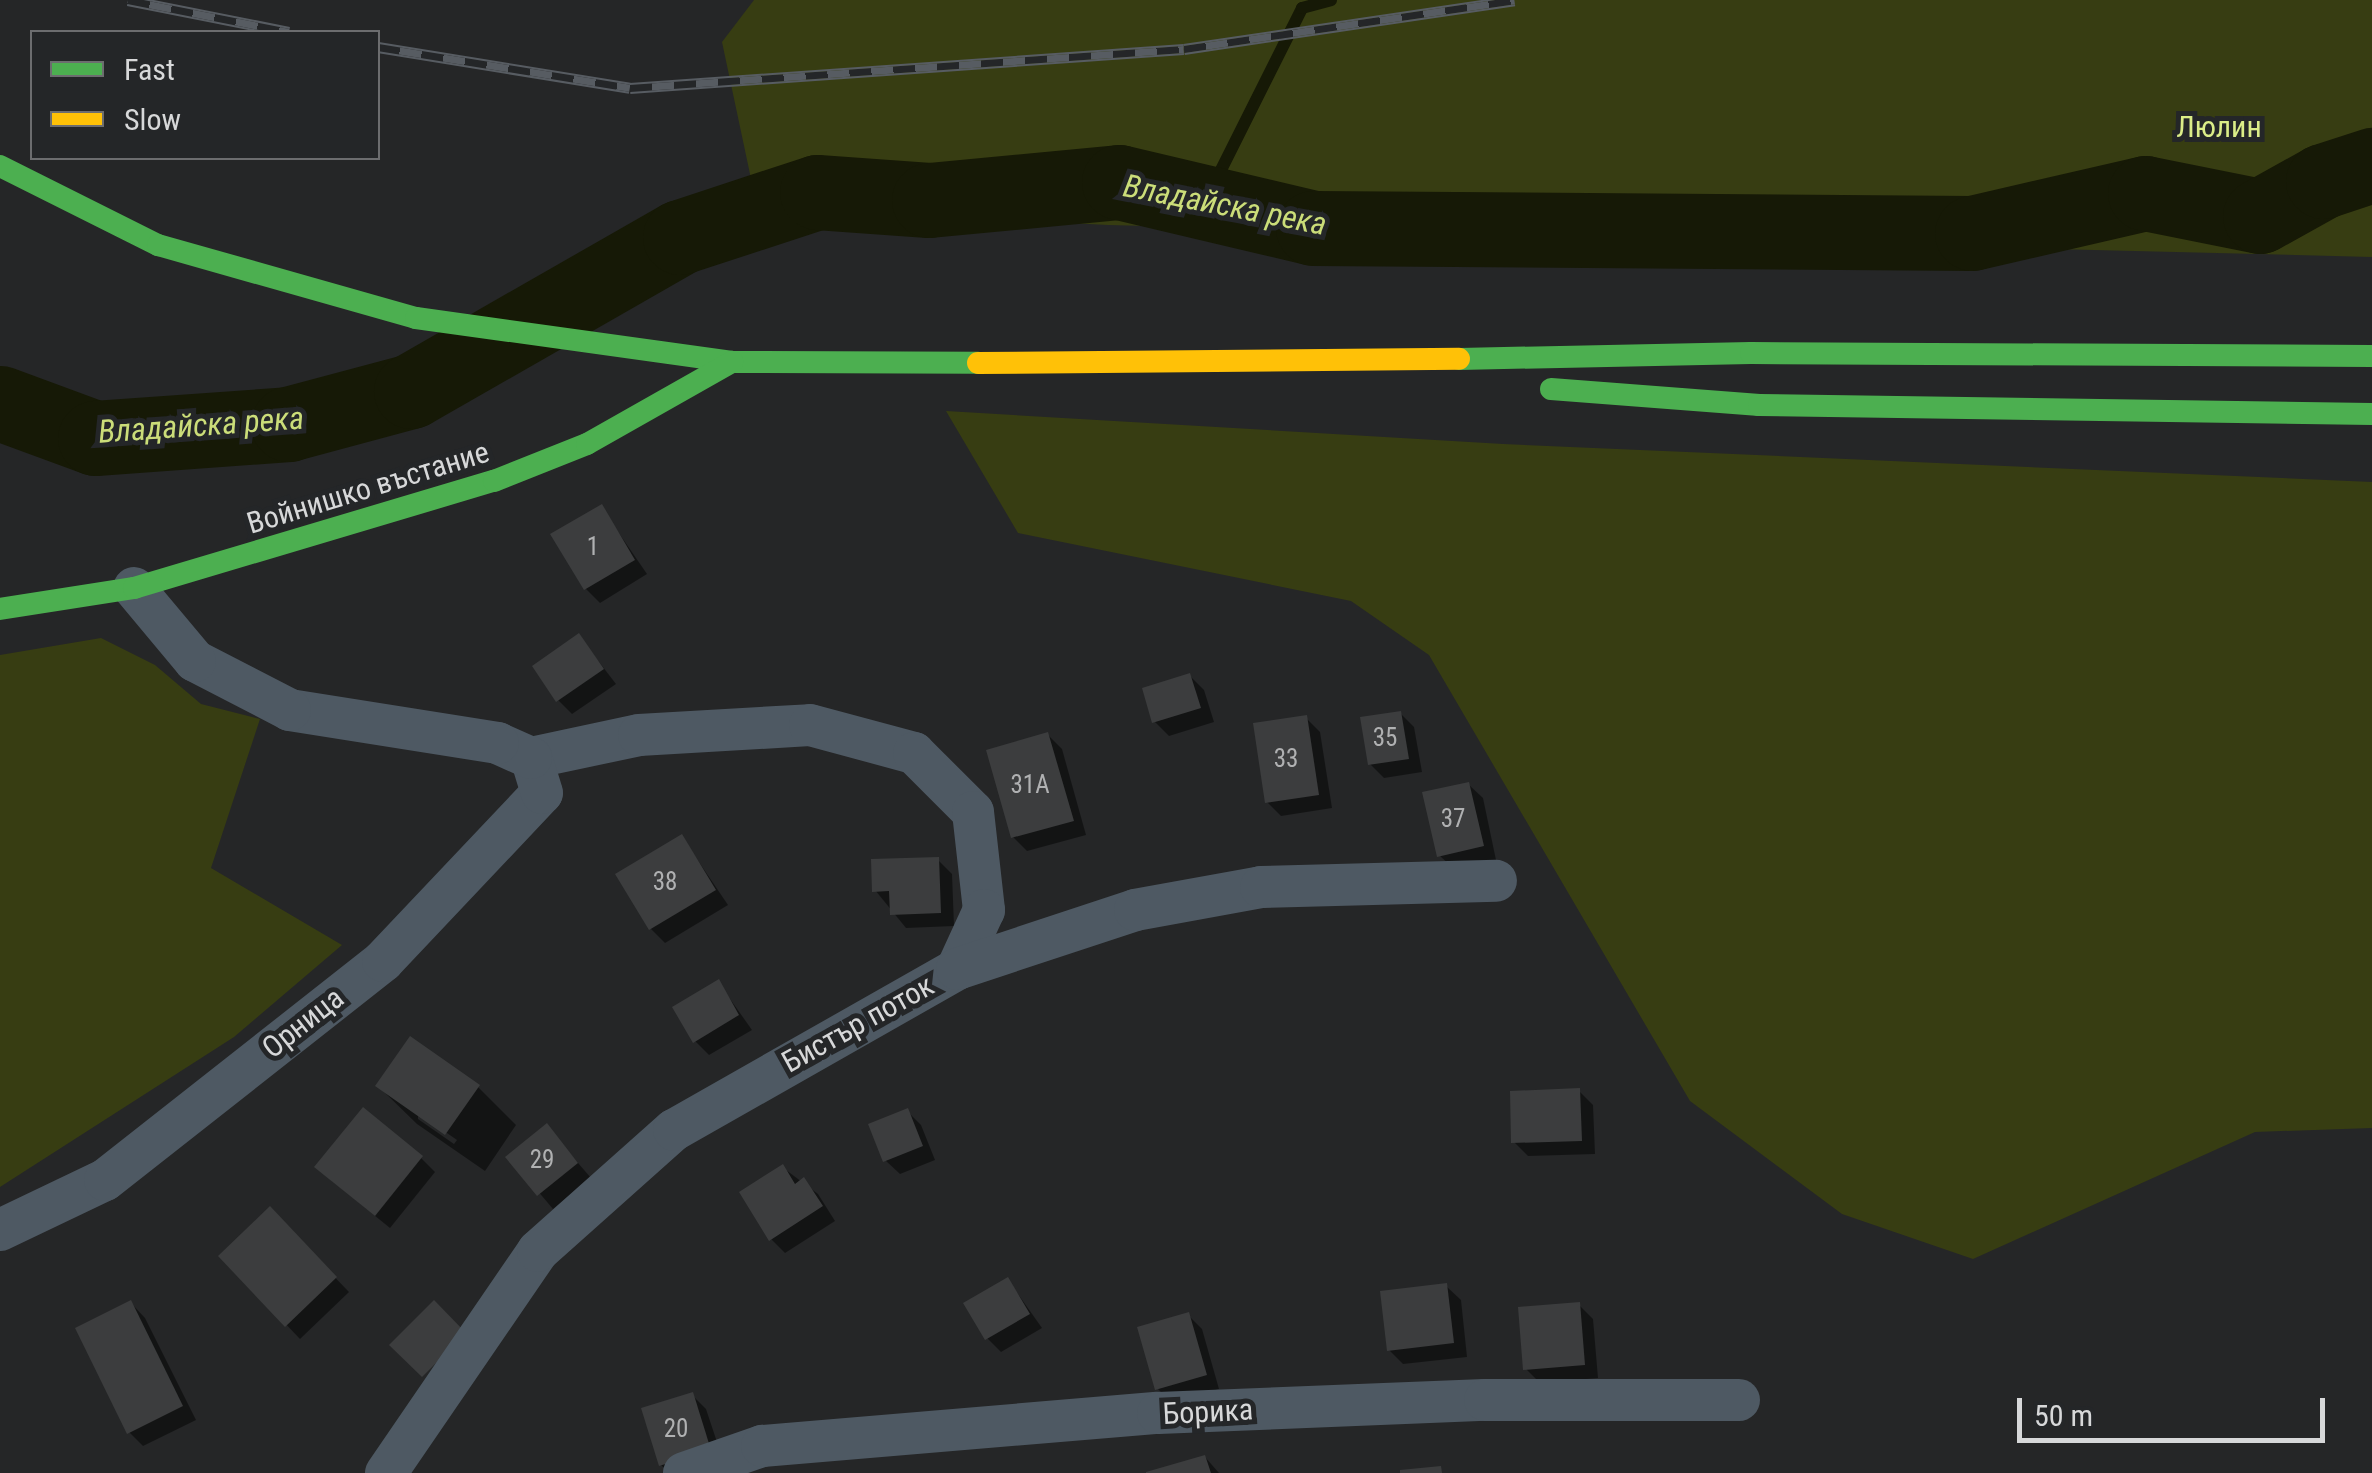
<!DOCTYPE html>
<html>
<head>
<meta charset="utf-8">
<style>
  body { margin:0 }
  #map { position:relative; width:2372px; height:1473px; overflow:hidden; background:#252627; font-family:"Roboto Condensed",sans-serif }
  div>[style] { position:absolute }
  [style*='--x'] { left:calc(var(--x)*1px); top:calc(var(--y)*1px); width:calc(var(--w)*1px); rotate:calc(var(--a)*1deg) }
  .green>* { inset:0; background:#373d12 }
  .shadow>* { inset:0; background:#0007 }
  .stream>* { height:12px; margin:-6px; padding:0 6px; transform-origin:6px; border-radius:6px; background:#161906 }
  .river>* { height:75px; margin:-37.5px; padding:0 37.5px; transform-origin:37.5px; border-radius:37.5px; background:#161906 }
  .building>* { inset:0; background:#3c3d3e }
  .street>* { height:42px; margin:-21px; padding:0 21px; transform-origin:21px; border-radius:21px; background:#4e5963 }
  .fast>* { height:22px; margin:-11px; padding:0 11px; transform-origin:11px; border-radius:11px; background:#4caf50 }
  .slow>* { height:22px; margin:-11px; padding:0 11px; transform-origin:11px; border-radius:11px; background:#ffc107 }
  .rail>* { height:11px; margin-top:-5.5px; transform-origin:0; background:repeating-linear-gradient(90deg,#242628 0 22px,#575c62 0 44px); box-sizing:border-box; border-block:2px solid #575c62 }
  span { translate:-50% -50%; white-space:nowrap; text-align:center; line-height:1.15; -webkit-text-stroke:10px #242628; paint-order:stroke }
  .number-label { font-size:25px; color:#b0b1b2 }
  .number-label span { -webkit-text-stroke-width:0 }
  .park-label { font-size:30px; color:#dbed88 }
  .street-label { font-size:30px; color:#d7d8d9 }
  .water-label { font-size:32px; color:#cbdd79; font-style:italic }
  .legend { position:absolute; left:30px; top:30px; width:350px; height:130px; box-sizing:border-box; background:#242628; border:2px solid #6c6d6f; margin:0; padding:12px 18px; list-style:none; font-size:30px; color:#d7d8d9 }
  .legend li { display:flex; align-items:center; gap:20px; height:50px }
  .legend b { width:50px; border:2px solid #6c6d6f }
  .scale { position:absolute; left:2017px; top:1398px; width:308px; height:45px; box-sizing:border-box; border:5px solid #d7d8d9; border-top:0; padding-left:12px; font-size:30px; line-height:35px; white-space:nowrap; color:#d7d8d9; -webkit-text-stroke:8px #242628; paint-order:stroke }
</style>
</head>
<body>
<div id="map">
  <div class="green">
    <i style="clip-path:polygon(754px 0,2372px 0,2372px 257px,1108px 225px,757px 207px,722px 42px)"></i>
    <i style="clip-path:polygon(946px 411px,1503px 444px,2372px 482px,2372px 1128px,2255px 1132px,1973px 1259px,1842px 1214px,1690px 1101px,1429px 655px,1351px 601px,1018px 533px)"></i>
    <i style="clip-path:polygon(101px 638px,155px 665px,201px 704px,260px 719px,211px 868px,342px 945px,234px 1037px,0 1187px,0 655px)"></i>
  </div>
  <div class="shadow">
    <i style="clip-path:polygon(601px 507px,647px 574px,600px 603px,586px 589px)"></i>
    <i style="clip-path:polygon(579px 636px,616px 684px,572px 714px,558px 700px)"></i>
    <i style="clip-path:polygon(1190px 676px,1204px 690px,1214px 722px,1169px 736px,1155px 722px)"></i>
    <i style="clip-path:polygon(1400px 713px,1414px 727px,1422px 772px,1384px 778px,1370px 764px)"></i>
    <i style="clip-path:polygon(1306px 718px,1320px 732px,1332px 808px,1281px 816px,1267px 802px)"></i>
    <i style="clip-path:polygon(1048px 735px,1062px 749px,1086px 835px,1027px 851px,1013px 837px)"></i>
    <i style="clip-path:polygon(1468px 784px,1483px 798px,1496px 860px,1454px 869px,1439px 855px)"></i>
    <i style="clip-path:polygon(682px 837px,728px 905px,665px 943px,651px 929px)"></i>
    <i style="clip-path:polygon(938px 860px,952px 874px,954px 926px,906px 928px,875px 890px)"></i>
    <i style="clip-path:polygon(718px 982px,752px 1030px,709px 1055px,695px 1041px)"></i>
    <i style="clip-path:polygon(evenodd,378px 1086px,478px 1087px,516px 1125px,485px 1171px,417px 1124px,378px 1086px,418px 1113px,457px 1140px,454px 1144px,418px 1119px,418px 1113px)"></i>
    <i style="clip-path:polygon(1579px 1091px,1593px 1105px,1595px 1154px,1528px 1156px,1514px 1142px)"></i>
    <i style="clip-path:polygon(907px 1111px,921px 1125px,935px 1160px,900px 1174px,885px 1160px)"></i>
    <i style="clip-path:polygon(547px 1127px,591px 1178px,553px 1209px,509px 1157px)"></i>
    <i style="clip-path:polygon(421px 1158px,435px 1172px,390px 1228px,332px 1181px)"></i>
    <i style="clip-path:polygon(782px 1167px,818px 1194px,835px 1221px,785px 1253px,771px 1239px)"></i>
    <i style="clip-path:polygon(270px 1210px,349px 1292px,300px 1339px,221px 1256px)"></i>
    <i style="clip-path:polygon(1008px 1280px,1042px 1328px,1001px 1352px,987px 1338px)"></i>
    <i style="clip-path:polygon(1446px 1286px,1461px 1300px,1467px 1357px,1403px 1364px,1389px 1350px)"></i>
    <i style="clip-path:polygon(131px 1303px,145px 1318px,196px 1420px,143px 1446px,129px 1432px)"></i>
    <i style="clip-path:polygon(1579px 1305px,1593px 1319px,1598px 1378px,1540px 1383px,1526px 1369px)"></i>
    <i style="clip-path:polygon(1188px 1315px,1202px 1329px,1219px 1389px,1171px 1402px,1157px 1388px)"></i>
    <i style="clip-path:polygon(692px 1395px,706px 1409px,718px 1445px,669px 1473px,661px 1465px)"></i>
    <i style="clip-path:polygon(1205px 1457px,1219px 1473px,1151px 1473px)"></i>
  </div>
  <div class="stream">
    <i style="--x:1205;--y:202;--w:217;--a:-63.4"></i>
    <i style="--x:1302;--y:8;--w:30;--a:-15"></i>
  </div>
  <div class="river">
    <i style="--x:0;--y:403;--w:101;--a:20.2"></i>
    <i style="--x:95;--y:438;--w:194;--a:-4.1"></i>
    <i style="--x:288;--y:424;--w:127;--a:-15"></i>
    <i style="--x:411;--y:391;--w:310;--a:-29.8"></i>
    <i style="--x:680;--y:237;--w:144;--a:-18.2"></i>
    <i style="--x:817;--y:192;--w:112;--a:4.1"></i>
    <i style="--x:929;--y:200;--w:191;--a:-5.4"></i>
    <i style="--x:1119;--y:182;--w:199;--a:13.3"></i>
    <i style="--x:1313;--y:228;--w:659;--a:0.43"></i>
    <i style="--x:1972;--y:233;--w:178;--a:-13"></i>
    <i style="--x:2145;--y:193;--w:117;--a:11.3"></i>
    <i style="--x:2260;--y:216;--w:72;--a:-29.1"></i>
    <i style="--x:2323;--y:181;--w:52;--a:-18.1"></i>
  </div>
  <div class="building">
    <i style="clip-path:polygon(602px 504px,635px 560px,584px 590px,550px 534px)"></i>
    <i style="clip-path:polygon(579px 633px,604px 669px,556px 702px,532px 666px)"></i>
    <i style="clip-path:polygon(1190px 673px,1201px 708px,1152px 723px,1142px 688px)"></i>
    <i style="clip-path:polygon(1401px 711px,1409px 759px,1368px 765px,1360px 717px)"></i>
    <i style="clip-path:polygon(1307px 715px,1319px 795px,1265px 803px,1253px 723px)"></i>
    <i style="clip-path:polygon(1048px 732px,1074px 821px,1011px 838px,986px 750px)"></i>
    <i style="clip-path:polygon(1469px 782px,1484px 846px,1437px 857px,1422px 792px)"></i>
    <i style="clip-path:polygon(682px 834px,716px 890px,649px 930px,615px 874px)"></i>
    <i style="clip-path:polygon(939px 857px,941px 913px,890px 915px,889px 891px,872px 892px,871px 859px)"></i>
    <i style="clip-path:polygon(719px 979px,739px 1015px,693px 1043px,672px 1007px)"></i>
    <i style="clip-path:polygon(410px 1036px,480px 1085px,445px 1135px,375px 1086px)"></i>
    <i style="clip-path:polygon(1580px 1088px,1582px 1141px,1511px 1143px,1510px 1091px)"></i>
    <i style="clip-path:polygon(363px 1107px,423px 1156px,375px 1216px,314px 1167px)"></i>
    <i style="clip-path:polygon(908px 1108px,923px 1146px,883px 1162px,868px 1124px)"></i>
    <i style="clip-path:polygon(547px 1123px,578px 1163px,537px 1196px,505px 1157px)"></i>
    <i style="clip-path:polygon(783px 1164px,795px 1184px,804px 1177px,823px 1206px,769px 1241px,739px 1192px)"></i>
    <i style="clip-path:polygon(270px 1206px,337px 1277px,285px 1327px,218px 1256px)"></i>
    <i style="clip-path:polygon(1008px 1277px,1030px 1314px,985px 1340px,963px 1303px)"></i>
    <i style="clip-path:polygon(1447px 1283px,1454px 1343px,1387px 1351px,1380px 1291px)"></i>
    <i style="clip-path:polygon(131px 1300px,183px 1406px,127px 1434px,75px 1328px)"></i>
    <i style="clip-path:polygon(434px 1300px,466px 1333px,422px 1377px,389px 1345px)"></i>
    <i style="clip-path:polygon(1580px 1302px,1585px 1365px,1523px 1370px,1518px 1307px)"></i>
    <i style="clip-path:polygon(1189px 1312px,1207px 1375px,1155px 1390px,1137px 1327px)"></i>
    <i style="clip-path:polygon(693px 1392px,711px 1450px,659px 1466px,641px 1408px)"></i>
    <i style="clip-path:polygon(1205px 1455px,1211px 1473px,1146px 1473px,1146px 1472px)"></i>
    <i style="clip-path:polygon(1441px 1466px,1442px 1473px,1400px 1473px,1400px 1470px)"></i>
  </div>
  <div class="street">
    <i style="--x:531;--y:758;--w:110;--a:-12"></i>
    <i style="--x:639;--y:735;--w:171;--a:-3.3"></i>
    <i style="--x:810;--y:725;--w:108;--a:15.1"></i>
    <i style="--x:914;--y:753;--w:83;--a:45"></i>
    <i style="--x:973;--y:812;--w:99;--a:83.6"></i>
    <i style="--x:984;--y:910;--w:65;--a:114.6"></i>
    <i style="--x:0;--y:1230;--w:116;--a:-25.5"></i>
    <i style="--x:105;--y:1180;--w:354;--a:-38.2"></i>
    <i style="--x:383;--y:961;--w:231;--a:-46.6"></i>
    <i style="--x:542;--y:793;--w:37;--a:-107"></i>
    <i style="--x:531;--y:758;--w:36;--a:-156"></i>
    <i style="--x:498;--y:743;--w:211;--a:-171"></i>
    <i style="--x:290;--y:710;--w:107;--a:-152.7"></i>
    <i style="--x:195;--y:661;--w:95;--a:-129.9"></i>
    <i style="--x:386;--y:1473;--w:269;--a:-55.6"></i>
    <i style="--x:538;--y:1251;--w:182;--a:-41.7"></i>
    <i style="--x:674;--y:1130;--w:326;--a:-29.6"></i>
    <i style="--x:957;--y:969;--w:188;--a:-18.3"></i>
    <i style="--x:1135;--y:910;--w:128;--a:-10.3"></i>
    <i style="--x:1261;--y:887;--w:235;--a:-1.5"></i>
    <i style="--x:684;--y:1473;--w:83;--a:-19.1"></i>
    <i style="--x:762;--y:1446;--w:397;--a:-4.8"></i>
    <i style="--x:1158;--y:1413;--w:327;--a:-2.3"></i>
    <i style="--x:1485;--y:1400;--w:254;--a:0"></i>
  </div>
  <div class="fast">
    <i style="--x:0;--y:166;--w:177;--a:26.6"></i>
    <i style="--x:158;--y:245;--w:268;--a:15.8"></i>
    <i style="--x:416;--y:318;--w:319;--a:7.9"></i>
    <i style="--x:732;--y:362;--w:246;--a:0.2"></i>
    <i style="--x:1459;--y:359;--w:292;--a:-1.2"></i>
    <i style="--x:1751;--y:353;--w:621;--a:0.28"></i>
    <i style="--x:1551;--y:389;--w:209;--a:4.4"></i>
    <i style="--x:1759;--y:405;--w:613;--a:0.84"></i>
    <i style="--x:0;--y:609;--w:136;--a:-8.9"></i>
    <i style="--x:134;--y:588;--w:376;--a:-16.6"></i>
    <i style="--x:494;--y:481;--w:100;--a:-21.7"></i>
    <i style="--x:587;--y:444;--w:167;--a:-29.5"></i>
  </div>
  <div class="slow">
    <i style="--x:978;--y:363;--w:481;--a:-0.5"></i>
  </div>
  <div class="rail">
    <i style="--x:128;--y:0;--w:164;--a:11.2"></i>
    <i style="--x:378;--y:47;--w:255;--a:9.2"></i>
    <i style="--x:630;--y:88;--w:555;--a:-4.03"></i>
    <i style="--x:1184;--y:49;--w:334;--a:-8.4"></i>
  </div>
  <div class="number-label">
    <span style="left:593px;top:547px">1</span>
    <span style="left:1385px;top:738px">35</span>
    <span style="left:1286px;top:759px">33</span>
    <span style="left:1030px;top:785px">31А</span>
    <span style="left:1453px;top:819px">37</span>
    <span style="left:665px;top:882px">38</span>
    <span style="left:542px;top:1160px">29</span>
    <span style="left:676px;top:1429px">20</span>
  </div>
  <div class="park-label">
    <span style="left:2219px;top:127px">Люлин</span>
  </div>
  <div class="street-label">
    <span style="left:368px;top:488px;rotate:-17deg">Войнишко въстание</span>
    <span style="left:303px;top:1023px;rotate:-38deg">Орница</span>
    <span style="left:858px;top:1024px;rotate:-29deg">Бистър поток</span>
    <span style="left:1208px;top:1412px;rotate:-3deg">Борика</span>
  </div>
  <div class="water-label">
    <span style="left:1225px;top:205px;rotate:11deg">Владайска река</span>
    <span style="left:201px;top:425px;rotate:-4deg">Владайска река</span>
  </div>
  <ul class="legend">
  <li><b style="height:12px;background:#4caf50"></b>Fast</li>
  <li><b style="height:12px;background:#ffc107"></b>Slow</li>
  </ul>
  <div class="scale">50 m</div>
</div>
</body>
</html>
